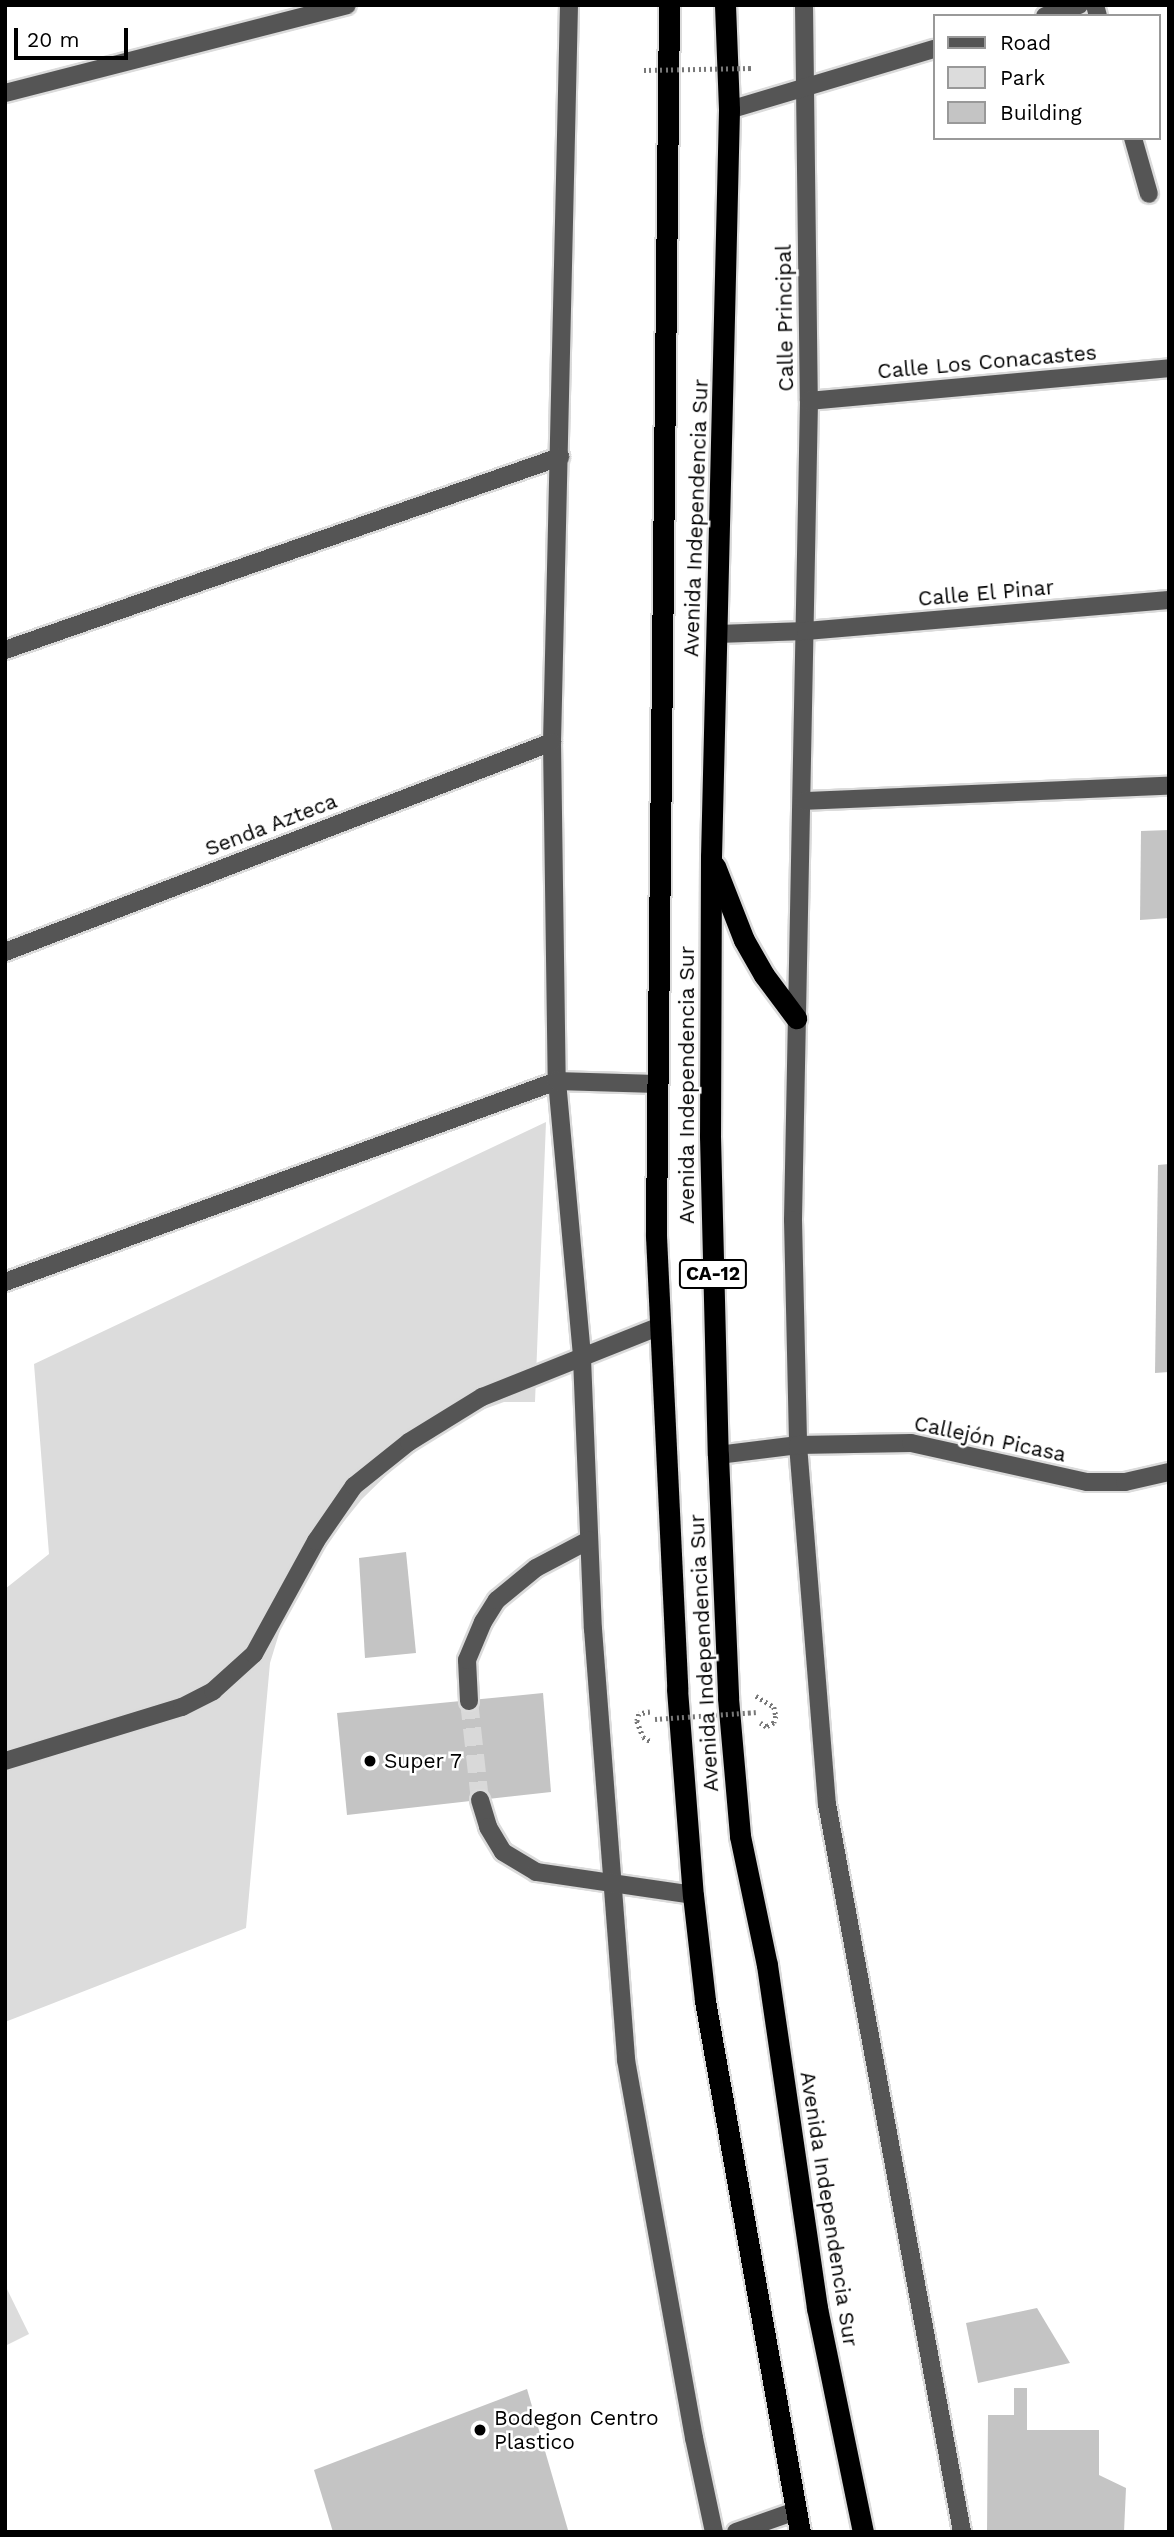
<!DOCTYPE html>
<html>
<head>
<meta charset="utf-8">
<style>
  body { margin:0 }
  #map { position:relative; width:1174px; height:2537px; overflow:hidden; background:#fff; font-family:"Work Sans",sans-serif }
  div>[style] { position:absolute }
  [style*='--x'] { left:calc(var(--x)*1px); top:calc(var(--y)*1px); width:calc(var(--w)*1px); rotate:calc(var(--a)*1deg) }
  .green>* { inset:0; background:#dcdcdc }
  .building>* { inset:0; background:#c4c4c4 }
  .minor-tunnel>* { height:18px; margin-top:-9px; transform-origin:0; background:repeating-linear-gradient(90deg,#d9d9d9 0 18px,transparent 0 27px) }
  .path>* { height:4.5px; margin-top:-2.25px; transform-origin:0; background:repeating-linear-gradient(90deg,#777 0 2px,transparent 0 5.5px) }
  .roads { filter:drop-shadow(2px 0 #dbdbdb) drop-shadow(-2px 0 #dbdbdb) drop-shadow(0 2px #dbdbdb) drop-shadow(0 -2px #dbdbdb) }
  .minor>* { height:18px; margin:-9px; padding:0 9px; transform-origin:9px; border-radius:9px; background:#555 }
  .highway>* { height:21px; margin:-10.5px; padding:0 10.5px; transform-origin:10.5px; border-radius:10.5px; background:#000 }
  .path-bridge>* { height:4.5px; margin-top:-2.25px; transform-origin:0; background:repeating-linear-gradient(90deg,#777 0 2px,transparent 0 5.5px) }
  .dots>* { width:19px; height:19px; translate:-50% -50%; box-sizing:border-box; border:4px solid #fff; border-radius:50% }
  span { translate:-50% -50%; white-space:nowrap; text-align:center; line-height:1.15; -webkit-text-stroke:5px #fff; paint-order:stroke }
  .shield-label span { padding:2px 5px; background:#fff; border:2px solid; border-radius:5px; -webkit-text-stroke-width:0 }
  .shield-label { font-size:19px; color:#000; font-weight:700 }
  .street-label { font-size:21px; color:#000 }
  .poi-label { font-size:21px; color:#000 }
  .left { translate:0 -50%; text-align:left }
  .frame { position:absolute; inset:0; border:7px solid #000; pointer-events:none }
  .legend { position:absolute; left:933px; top:14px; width:228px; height:126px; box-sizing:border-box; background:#fff; border:2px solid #999; margin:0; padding:9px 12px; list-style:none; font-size:21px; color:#000 }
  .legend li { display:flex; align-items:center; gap:14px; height:35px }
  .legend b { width:35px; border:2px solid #999 }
  .scale { position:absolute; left:14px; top:28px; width:114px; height:32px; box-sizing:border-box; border:4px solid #000; border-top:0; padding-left:9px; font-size:21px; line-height:24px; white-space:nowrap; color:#000; -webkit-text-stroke:5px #fff; paint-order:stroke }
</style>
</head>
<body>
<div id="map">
  <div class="green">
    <i style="clip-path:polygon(546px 1122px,535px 1402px,504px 1402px,476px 1412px,437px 1434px,401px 1461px,362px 1499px,328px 1541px,305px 1578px,281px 1627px,270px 1663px,246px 1928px,5px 2022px,5px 1589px,49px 1554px,34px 1364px)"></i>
    <i style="clip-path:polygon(5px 2285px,29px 2334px,5px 2346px)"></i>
  </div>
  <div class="building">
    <i style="clip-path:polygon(1169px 830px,1169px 918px,1140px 920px,1141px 831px)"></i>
    <i style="clip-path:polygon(1169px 1164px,1169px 1372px,1155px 1373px,1158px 1165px)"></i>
    <i style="clip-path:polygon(406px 1552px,416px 1653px,365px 1658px,359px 1558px)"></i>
    <i style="clip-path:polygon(543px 1693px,551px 1792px,347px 1815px,337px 1713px)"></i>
    <i style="clip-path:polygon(1037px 2308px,1070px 2363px,978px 2383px,966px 2323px)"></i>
    <i style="clip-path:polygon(1014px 2388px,1027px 2388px,1027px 2430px,1099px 2430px,1099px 2475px,1126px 2488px,1124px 2532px,987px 2531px,988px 2415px,1014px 2415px)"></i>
    <i style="clip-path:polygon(527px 2389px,568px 2530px,333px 2532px,314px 2470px)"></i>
  </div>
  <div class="minor-tunnel">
    <i style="--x:469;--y:1701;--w:100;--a:83.7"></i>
  </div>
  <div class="path">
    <i style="--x:756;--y:1696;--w:21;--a:31"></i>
    <i style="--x:774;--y:1707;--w:9;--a:77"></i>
    <i style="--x:776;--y:1716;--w:7;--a:106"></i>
    <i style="--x:774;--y:1723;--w:9;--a:153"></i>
    <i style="--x:766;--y:1727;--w:7;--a:-146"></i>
    <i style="--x:650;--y:1712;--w:11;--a:170"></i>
    <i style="--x:639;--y:1714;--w:7;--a:106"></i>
    <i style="--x:637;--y:1721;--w:17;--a:69"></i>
    <i style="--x:643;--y:1737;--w:10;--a:29"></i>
  </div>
  <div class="roads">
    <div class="minor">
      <i style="--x:569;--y:5;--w:737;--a:91.32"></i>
      <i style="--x:552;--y:742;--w:339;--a:89.2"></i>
      <i style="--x:557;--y:1081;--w:278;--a:84.8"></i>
      <i style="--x:582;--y:1358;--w:271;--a:87.7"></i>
      <i style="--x:593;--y:1629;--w:432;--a:85.6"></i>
      <i style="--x:626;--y:2060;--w:384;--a:79.8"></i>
      <i style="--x:694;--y:2438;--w:96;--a:78"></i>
      <i style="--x:804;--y:5;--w:396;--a:89.3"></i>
      <i style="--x:809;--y:401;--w:819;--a:91.12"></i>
      <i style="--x:793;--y:1220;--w:225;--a:88.7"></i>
      <i style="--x:798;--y:1445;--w:360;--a:85.4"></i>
      <i style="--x:827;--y:1804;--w:740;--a:79.49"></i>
      <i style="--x:1095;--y:5;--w:11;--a:75"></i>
      <i style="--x:1045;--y:16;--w:36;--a:-18"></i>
      <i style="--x:5;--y:93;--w:353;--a:-14.4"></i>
      <i style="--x:729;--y:110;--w:214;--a:-16.6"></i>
      <i style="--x:1133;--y:138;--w:58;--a:74.1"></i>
      <i style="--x:809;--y:401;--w:362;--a:-5.2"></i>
      <i style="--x:717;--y:634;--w:89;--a:-1.9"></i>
      <i style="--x:806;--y:631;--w:364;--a:-4.9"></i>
      <i style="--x:5;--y:650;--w:588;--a:-19.18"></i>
      <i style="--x:804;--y:801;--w:365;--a:-2.4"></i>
      <i style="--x:5;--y:952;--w:586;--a:-21"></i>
      <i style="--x:5;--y:1282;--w:587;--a:-20.01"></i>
      <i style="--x:557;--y:1081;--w:99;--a:1.7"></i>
      <i style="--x:718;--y:1455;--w:81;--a:-7.1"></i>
      <i style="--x:798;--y:1445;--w:113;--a:-1"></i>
      <i style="--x:911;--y:1443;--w:180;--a:12.5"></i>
      <i style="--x:1087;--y:1482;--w:38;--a:0"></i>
      <i style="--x:1125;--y:1482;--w:45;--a:-12.8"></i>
      <i style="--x:469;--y:1701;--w:41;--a:-92.8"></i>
      <i style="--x:467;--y:1660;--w:41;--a:-67.2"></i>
      <i style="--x:483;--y:1622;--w:26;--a:-58"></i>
      <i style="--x:497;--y:1600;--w:50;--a:-39.4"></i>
      <i style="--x:536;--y:1568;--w:60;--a:-27.8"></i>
      <i style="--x:5;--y:1761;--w:185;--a:-17"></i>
      <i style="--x:182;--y:1707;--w:35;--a:-27"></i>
      <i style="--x:213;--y:1691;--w:55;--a:-42.1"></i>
      <i style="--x:254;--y:1654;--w:129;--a:-61.2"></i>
      <i style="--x:316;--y:1541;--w:67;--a:-55.4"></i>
      <i style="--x:354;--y:1486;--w:70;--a:-38.7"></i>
      <i style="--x:409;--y:1442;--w:86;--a:-31.7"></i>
      <i style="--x:482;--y:1397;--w:192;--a:-21.7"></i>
      <i style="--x:480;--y:1800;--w:28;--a:73"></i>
      <i style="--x:488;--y:1827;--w:29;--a:59"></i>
      <i style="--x:503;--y:1852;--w:39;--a:31"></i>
      <i style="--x:536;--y:1872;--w:159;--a:8.3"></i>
      <i style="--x:736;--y:2532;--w:64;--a:-19.3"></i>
    </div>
    <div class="highway">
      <i style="--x:669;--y:5;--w:1231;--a:90.61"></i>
      <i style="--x:656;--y:1236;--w:453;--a:87.3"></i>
      <i style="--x:677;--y:1689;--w:207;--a:85.6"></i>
      <i style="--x:693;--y:1895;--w:107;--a:83.5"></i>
      <i style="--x:705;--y:2001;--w:539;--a:79.86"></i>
      <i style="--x:725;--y:5;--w:105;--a:87.8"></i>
      <i style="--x:729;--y:110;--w:746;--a:91.38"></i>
      <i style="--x:711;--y:856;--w:280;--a:90.2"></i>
      <i style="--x:710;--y:1136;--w:319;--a:88.6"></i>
      <i style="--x:718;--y:1455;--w:243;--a:87.6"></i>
      <i style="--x:728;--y:1698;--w:139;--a:85"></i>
      <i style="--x:740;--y:1836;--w:132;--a:78.2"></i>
      <i style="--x:767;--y:1965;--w:347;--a:81.7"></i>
      <i style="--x:817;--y:2308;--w:229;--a:78.4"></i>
      <i style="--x:715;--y:866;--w:79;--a:68.6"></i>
      <i style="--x:744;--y:940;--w:40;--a:60.3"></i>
      <i style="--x:764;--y:975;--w:54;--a:53.3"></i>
    </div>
  </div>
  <div class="path-bridge">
    <i style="--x:644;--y:70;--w:108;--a:-1.1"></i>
    <i style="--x:655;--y:1719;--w:103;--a:-3.9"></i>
  </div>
  <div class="dots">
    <i style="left:370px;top:1761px;background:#000"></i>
    <i style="left:480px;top:2430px;background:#000"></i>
  </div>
  <div class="shield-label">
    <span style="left:713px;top:1274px">CA-12</span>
  </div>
  <div class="street-label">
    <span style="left:785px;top:318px;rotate:-91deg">Calle Principal</span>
    <span style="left:987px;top:362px;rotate:-5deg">Calle Los Conacastes</span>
    <span style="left:696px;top:518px;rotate:-88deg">Avenida Independencia Sur</span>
    <span style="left:986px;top:593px;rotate:-5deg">Calle El Pinar</span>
    <span style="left:271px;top:825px;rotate:-21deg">Senda Azteca</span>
    <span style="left:687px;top:1085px;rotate:-90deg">Avenida Independencia Sur</span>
    <span style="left:990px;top:1439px;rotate:12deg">Callejón Picasa</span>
    <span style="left:704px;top:1653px;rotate:-93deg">Avenida Independencia Sur</span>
    <span style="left:829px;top:2209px;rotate:81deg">Avenida Independencia Sur</span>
  </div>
  <div class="poi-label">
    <span class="left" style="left:384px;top:1761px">Super 7</span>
    <span class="left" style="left:494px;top:2430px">Bodegon Centro<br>Plastico</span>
  </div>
  <div class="frame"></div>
  <ul class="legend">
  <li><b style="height:9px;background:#555"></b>Road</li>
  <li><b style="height:19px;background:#dcdcdc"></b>Park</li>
  <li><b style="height:19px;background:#c4c4c4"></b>Building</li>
  </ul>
  <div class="scale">20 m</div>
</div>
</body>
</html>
